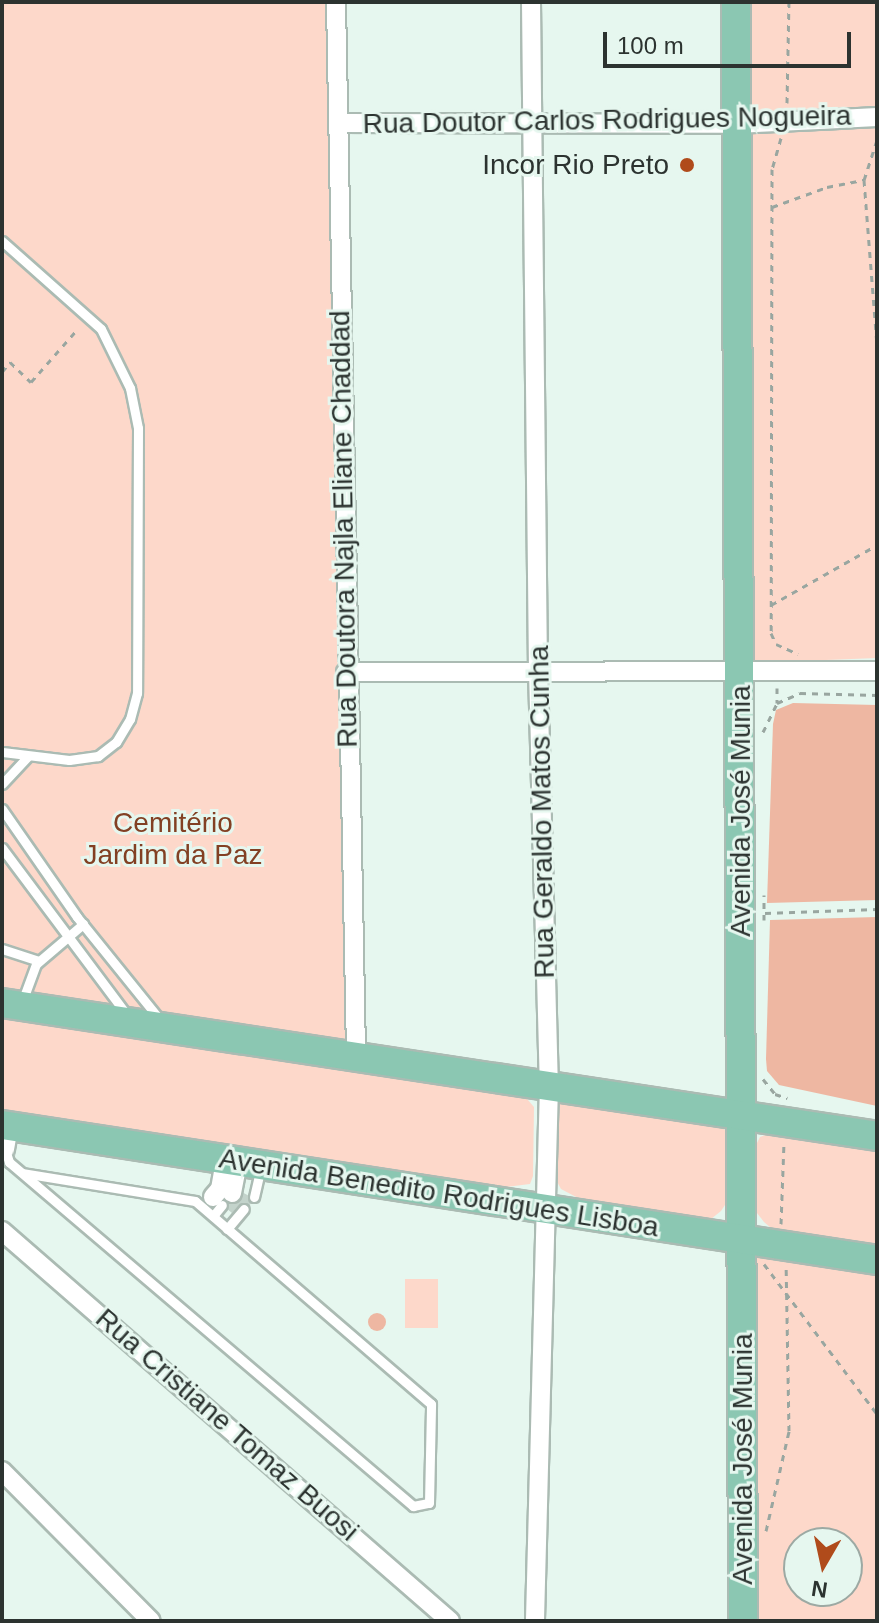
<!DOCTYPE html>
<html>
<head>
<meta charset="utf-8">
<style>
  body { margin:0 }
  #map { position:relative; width:879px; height:1623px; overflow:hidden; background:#e6f7ef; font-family:Arial,sans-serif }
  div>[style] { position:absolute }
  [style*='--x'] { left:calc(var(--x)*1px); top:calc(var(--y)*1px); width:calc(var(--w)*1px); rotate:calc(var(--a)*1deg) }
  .green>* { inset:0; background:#fdd8ca }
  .water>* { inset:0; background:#eeb7a2 }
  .round { border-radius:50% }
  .building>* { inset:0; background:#c3d3cb }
  .path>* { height:3px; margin-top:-1.5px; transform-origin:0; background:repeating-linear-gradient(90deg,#99a6a0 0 6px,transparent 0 12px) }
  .roads { filter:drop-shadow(2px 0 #abbbb3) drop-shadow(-2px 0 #abbbb3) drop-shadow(0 2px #abbbb3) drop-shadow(0 -2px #abbbb3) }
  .service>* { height:9px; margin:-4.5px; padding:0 4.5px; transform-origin:4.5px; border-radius:4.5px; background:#fff }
  .minor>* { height:18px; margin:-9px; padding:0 9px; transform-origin:9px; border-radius:9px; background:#fff }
  .primary>* { height:28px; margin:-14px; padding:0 14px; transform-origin:14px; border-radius:14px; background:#8bc7b2 }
  .dots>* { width:22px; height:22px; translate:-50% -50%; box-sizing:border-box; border:4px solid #e6f7ef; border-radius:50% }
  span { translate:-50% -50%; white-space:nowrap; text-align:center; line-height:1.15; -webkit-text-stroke:6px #e6f7ef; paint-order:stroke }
  .street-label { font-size:28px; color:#2c3330 }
  .poi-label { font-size:28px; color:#2c3330 }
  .right { translate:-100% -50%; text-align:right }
  .park-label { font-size:28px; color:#824023 }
  .frame { position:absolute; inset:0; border:4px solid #2c3330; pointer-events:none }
  .north { position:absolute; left:783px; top:1527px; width:80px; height:80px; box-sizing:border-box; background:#e6f7ef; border:2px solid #9ca9a3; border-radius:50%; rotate:189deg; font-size:22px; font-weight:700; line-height:32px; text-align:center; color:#2c3330 }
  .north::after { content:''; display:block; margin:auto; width:28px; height:36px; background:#b04b1b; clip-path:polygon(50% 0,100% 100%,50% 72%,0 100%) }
  .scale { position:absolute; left:603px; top:32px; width:248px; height:36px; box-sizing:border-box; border:4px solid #2c3330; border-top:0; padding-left:10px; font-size:24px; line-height:28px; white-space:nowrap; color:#2c3330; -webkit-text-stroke:6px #e6f7ef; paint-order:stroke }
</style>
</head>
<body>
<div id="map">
  <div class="green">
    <i style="clip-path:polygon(2px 2px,327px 2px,349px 1040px,2px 989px)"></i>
    <i style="clip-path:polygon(746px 2px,877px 2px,877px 108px,742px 113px)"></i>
    <i style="clip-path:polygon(877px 123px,877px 658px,748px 663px,742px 129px)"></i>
    <i style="clip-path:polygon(2px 1010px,521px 1092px,534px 1107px,533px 1176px,530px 1184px,506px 1187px,2px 1109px)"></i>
    <i style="clip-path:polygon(564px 1097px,710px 1116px,727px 1132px,727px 1202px,721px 1211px,711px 1219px,580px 1199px,561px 1189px,554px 1176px,554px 1110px)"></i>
    <i style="clip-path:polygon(779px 1130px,877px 1145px,877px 1246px,771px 1228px,764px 1222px,757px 1213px,756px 1145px,760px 1137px)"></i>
    <i style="clip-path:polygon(evenodd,753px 1249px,877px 1268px,877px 1621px,759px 1621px,753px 1249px,799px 1543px,847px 1543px,847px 1591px,799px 1591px,799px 1543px)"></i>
    <i style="clip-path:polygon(405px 1279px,438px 1279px,438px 1328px,405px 1328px)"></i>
  </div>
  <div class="water">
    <i style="clip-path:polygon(793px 703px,877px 705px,877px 900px,767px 903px,773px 724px,776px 710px)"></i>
    <i style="clip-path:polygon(877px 917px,877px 1106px,779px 1085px,767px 1071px,766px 1059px,770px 920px)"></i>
    <i class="round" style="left:368px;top:1313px;width:18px;height:18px"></i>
  </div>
  <div class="building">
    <i style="clip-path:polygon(236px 1189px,255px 1199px,245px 1210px,239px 1205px,232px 1213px,215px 1199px)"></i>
  </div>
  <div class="path">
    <i style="--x:787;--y:103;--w:101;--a:-88.9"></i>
    <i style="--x:781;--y:138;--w:32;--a:106"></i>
    <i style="--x:772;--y:169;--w:464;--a:90.1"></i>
    <i style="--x:771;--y:633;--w:12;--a:66"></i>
    <i style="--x:776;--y:644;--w:24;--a:24"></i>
    <i style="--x:877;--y:140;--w:42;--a:108"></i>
    <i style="--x:864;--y:180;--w:168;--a:85.5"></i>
    <i style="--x:772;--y:207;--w:59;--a:-20"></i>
    <i style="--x:827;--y:187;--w:38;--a:-11"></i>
    <i style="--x:2;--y:372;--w:13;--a:-51"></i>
    <i style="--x:10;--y:362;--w:29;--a:44"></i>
    <i style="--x:31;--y:382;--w:67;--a:-48.7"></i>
    <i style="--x:771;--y:605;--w:122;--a:-29.5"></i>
    <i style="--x:777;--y:688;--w:15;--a:90"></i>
    <i style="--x:763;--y:732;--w:32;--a:-64"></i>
    <i style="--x:777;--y:703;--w:25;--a:-23"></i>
    <i style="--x:800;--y:693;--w:77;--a:1.5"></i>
    <i style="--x:765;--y:913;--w:112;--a:-2"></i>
    <i style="--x:764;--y:920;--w:25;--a:-90"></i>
    <i style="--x:763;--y:1079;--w:19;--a:51"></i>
    <i style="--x:775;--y:1094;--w:13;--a:18"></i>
    <i style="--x:781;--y:1224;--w:80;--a:-87.9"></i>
    <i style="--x:764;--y:1264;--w:188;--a:53"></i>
    <i style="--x:766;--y:1531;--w:103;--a:-77"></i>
    <i style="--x:789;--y:1431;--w:164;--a:-91"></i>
  </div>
  <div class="roads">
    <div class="service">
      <i style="--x:2;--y:241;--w:132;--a:41.6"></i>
      <i style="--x:101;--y:329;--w:66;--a:63.8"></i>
      <i style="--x:130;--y:388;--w:41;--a:78.7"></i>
      <i style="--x:138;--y:428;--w:265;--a:90.2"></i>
      <i style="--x:137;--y:693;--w:27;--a:105"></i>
      <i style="--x:130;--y:719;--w:27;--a:121"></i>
      <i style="--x:116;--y:742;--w:23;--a:142"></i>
      <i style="--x:98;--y:756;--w:29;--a:172"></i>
      <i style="--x:69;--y:760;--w:67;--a:-173.2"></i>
      <i style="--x:2;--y:784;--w:38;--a:-47"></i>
      <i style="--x:2;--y:809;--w:131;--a:55.2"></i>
      <i style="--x:77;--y:917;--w:134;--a:51.1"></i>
      <i style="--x:2;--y:848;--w:209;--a:53.2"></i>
      <i style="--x:2;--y:949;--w:38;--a:18"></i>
      <i style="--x:22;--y:1002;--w:40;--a:-69.8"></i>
      <i style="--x:36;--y:964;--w:62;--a:-40.4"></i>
      <i style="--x:5;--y:1149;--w:14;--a:73"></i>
      <i style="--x:9;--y:1162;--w:531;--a:40.41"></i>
      <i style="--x:413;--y:1506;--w:16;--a:-11"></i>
      <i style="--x:429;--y:1503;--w:99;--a:-88.8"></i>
      <i style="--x:431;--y:1404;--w:311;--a:-139.3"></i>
      <i style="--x:195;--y:1201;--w:174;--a:-170.8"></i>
      <i style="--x:254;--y:1197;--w:28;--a:-77"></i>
      <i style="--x:213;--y:1216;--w:14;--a:-51"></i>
      <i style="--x:227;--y:1229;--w:26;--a:-50"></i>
    </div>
    <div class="minor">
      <i style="--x:336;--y:2;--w:1055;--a:88.91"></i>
      <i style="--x:531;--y:2;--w:668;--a:89.4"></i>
      <i style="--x:538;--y:670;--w:415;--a:88.5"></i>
      <i style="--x:549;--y:1085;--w:536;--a:91.5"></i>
      <i style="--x:338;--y:123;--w:397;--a:0.1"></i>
      <i style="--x:735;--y:124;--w:142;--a:-2.8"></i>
      <i style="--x:346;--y:672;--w:531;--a:-0.11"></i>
      <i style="--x:5;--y:1149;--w:22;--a:-80"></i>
      <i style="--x:232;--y:1193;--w:32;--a:-79"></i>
      <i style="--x:213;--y:1197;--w:11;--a:-49"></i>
      <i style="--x:220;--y:1189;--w:29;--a:-80"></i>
      <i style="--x:2;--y:1231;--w:594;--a:41.04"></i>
      <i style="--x:2;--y:1471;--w:211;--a:45.2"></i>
    </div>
    <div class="primary">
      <i style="--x:736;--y:2;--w:1619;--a:89.75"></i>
      <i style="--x:2;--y:1003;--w:885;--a:8.64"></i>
      <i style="--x:2;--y:1125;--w:885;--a:8.77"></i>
    </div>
  </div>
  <div class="dots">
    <i style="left:687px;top:165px;background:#b04b1b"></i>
  </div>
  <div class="street-label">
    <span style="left:607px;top:120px;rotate:-1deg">Rua Doutor Carlos Rodrigues Nogueira</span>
    <span style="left:344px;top:529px;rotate:-91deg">Rua Doutora Najla Eliane Chaddad</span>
    <span style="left:741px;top:811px;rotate:-90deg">Avenida José Munia</span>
    <span style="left:542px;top:812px;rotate:-91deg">Rua Geraldo Matos Cunha</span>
    <span style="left:439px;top:1193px;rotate:9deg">Avenida Benedito Rodrigues Lisboa</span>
    <span style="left:227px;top:1425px;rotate:41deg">Rua Cristiane Tomaz Buosi</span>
    <span style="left:743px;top:1459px;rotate:-90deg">Avenida José Munia</span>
  </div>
  <div class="poi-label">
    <span class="right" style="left:669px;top:165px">Incor Rio Preto</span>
  </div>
  <div class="park-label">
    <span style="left:173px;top:839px">Cemitério<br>Jardim da Paz</span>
  </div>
  <div class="frame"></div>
  <div class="north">N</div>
  <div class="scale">100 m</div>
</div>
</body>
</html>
